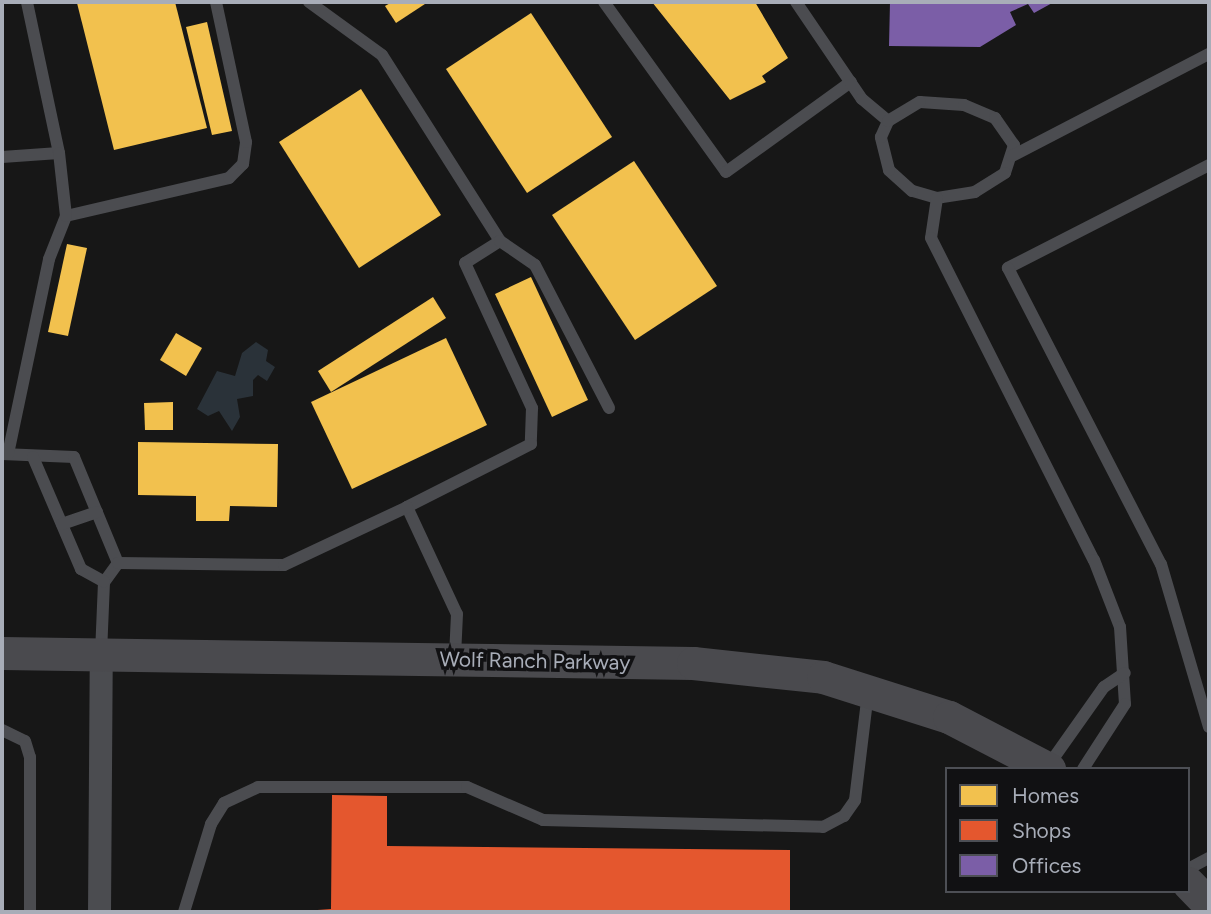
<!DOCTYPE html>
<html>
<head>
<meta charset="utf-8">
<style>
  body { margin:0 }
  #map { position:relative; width:1211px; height:914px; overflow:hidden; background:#171717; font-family:Figtree,sans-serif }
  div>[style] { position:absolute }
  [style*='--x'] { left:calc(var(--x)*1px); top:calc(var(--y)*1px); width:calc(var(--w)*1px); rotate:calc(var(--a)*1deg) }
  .water>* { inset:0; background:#2a3239 }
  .homes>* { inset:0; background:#f2c14e }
  .shops>* { inset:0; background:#e4572e }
  .offices>* { inset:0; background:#7b5ea7 }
  .lane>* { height:12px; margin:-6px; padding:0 6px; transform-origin:6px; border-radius:6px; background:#4b4c50 }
  .street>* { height:23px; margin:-11.5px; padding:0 11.5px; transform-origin:11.5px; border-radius:11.5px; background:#4b4c50 }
  .secondary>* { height:33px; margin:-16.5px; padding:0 16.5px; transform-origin:16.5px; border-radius:16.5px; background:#4a4a4e }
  span { translate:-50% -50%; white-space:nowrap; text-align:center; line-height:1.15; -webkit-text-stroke:7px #111113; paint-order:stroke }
  .street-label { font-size:21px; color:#a8adb8 }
  .frame { position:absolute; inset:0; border:4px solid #a8adb8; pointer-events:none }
  .legend { position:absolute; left:945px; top:767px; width:245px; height:126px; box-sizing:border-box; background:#111113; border:2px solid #4d4f55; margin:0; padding:9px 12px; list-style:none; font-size:21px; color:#a8adb8 }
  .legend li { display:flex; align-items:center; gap:14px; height:35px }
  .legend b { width:35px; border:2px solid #4d4f55 }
</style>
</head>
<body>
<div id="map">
  <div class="water">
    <i style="clip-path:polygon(256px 342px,268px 350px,266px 361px,275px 367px,267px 381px,258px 375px,253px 380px,253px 396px,237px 399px,240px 417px,232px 431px,219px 411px,208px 416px,197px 409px,217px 371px,235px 376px,242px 353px)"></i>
  </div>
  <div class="homes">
    <i style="clip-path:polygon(175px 2px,207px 128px,114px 150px,77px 3px)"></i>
    <i style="clip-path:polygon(392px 2px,428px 2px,396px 23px,385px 6px)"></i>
    <i style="clip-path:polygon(652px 2px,755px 2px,788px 58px,762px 76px,766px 82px,730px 100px)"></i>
    <i style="clip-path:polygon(531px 13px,612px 137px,527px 193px,446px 69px)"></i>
    <i style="clip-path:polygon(207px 22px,232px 131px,212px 135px,186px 27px)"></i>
    <i style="clip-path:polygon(361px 89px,441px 215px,359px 268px,279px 142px)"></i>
    <i style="clip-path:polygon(634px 161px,717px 286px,635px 340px,552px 215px)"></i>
    <i style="clip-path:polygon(67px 244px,87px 248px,68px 336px,48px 332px)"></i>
    <i style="clip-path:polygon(531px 277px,588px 400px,552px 417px,495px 294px)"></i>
    <i style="clip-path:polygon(433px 297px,446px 318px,331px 392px,318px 371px)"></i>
    <i style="clip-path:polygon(176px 333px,202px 348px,186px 376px,160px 360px)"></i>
    <i style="clip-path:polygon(446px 338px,487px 425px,352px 489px,311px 402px)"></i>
    <i style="clip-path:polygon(173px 402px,173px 430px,145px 430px,144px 403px)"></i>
    <i style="clip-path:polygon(138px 442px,278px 444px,277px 507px,230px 506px,229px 521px,196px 521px,196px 496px,138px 495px)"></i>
  </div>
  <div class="shops">
    <i style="clip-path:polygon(332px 795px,387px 796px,387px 846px,790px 850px,790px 912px,290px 912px,331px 909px)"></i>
  </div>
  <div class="offices">
    <i style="clip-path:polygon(890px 2px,1054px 2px,1034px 13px,1028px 4px,1010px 12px,1016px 25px,980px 47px,889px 46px)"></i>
  </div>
  <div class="lane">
    <i style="--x:309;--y:2;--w:90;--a:36"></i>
    <i style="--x:382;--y:55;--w:220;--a:57.6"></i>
    <i style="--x:500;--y:241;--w:41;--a:147.8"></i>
    <i style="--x:465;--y:263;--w:160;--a:65.2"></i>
    <i style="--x:532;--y:408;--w:36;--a:92"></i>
    <i style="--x:531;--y:444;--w:139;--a:153.1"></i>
    <i style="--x:407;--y:507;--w:118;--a:65"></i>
    <i style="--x:457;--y:614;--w:43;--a:92.7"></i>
    <i style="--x:604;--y:2;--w:209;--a:54.3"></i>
    <i style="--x:726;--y:172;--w:154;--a:-35.8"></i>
    <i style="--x:796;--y:2;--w:117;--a:55.8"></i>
    <i style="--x:862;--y:99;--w:34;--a:40"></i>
    <i style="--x:920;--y:102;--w:44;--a:3.9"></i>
    <i style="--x:964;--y:105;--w:34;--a:23"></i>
    <i style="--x:995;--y:118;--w:33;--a:55"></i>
    <i style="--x:1014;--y:145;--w:29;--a:108"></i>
    <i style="--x:1005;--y:173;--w:36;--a:148"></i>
    <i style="--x:975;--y:192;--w:38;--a:171"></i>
    <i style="--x:937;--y:198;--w:26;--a:-164"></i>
    <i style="--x:912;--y:191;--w:31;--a:-138"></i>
    <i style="--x:889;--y:170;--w:34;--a:-104"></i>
    <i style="--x:881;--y:137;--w:17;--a:-66"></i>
    <i style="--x:888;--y:121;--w:37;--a:-31"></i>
    <i style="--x:1012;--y:156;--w:222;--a:-27.4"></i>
    <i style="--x:2;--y:157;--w:57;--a:-4"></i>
    <i style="--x:59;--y:153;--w:154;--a:-102"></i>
    <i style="--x:1209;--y:165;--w:226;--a:152.9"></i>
    <i style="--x:1008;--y:268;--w:333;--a:62.7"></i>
    <i style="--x:1161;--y:564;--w:170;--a:73.6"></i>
    <i style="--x:937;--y:198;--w:40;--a:98.5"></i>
    <i style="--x:931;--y:238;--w:361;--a:63.2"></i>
    <i style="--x:1094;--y:560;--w:72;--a:68.8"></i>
    <i style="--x:1120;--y:627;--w:77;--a:86.3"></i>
    <i style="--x:1125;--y:704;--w:77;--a:122.9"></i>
    <i style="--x:66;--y:216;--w:167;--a:-13.1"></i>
    <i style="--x:229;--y:178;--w:20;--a:-45"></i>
    <i style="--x:243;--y:164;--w:22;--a:-82"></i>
    <i style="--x:246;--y:142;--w:143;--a:-102.1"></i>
    <i style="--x:500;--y:241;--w:42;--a:34.4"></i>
    <i style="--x:535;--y:265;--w:161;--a:62.6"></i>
    <i style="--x:2;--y:454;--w:72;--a:2.4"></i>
    <i style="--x:74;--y:457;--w:115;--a:67.5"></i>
    <i style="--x:118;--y:563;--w:24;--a:126"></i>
    <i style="--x:104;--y:582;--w:72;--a:92.4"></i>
    <i style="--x:8;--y:454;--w:199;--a:-78.1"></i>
    <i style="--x:49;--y:259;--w:46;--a:-68.4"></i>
    <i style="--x:66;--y:216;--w:63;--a:-96.3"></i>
    <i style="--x:33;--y:457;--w:122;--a:66.8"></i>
    <i style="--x:81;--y:569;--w:26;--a:29"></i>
    <i style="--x:62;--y:524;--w:37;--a:-19"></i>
    <i style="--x:118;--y:563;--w:166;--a:0.7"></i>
    <i style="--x:284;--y:565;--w:136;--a:-25.2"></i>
    <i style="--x:2;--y:730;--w:25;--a:26"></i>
    <i style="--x:25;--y:741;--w:17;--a:73"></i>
    <i style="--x:30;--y:757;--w:155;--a:90"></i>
    <i style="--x:1048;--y:766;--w:97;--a:-54.7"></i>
    <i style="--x:1104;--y:687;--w:25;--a:-34"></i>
    <i style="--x:1188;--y:869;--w:24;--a:-28"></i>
    <i style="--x:184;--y:912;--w:92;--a:-72.9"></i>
    <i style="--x:211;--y:824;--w:25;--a:-58"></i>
    <i style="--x:224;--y:803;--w:38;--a:-25"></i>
    <i style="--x:258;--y:787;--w:209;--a:0"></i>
    <i style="--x:467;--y:787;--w:83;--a:23.5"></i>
    <i style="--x:543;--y:820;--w:280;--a:1.4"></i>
    <i style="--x:823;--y:827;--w:24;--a:-28"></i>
    <i style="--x:844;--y:816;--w:19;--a:-55"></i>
    <i style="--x:855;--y:800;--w:109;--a:-83.1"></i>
  </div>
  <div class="street">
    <i style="--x:99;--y:912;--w:257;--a:-89.6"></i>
  </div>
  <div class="secondary">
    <i style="--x:2;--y:653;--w:691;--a:0.83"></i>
    <i style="--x:693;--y:663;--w:131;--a:6.1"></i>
    <i style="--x:823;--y:677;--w:132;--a:17.6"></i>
    <i style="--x:949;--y:717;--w:113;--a:27.5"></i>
    <i style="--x:1188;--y:883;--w:30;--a:46"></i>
  </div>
  <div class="street-label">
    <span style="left:535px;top:661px;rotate:1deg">Wolf Ranch Parkway</span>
  </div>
  <div class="frame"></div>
  <ul class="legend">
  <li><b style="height:19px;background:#f2c14e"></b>Homes</li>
  <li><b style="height:19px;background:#e4572e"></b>Shops</li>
  <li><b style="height:19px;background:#7b5ea7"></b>Offices</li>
  </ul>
</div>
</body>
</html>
